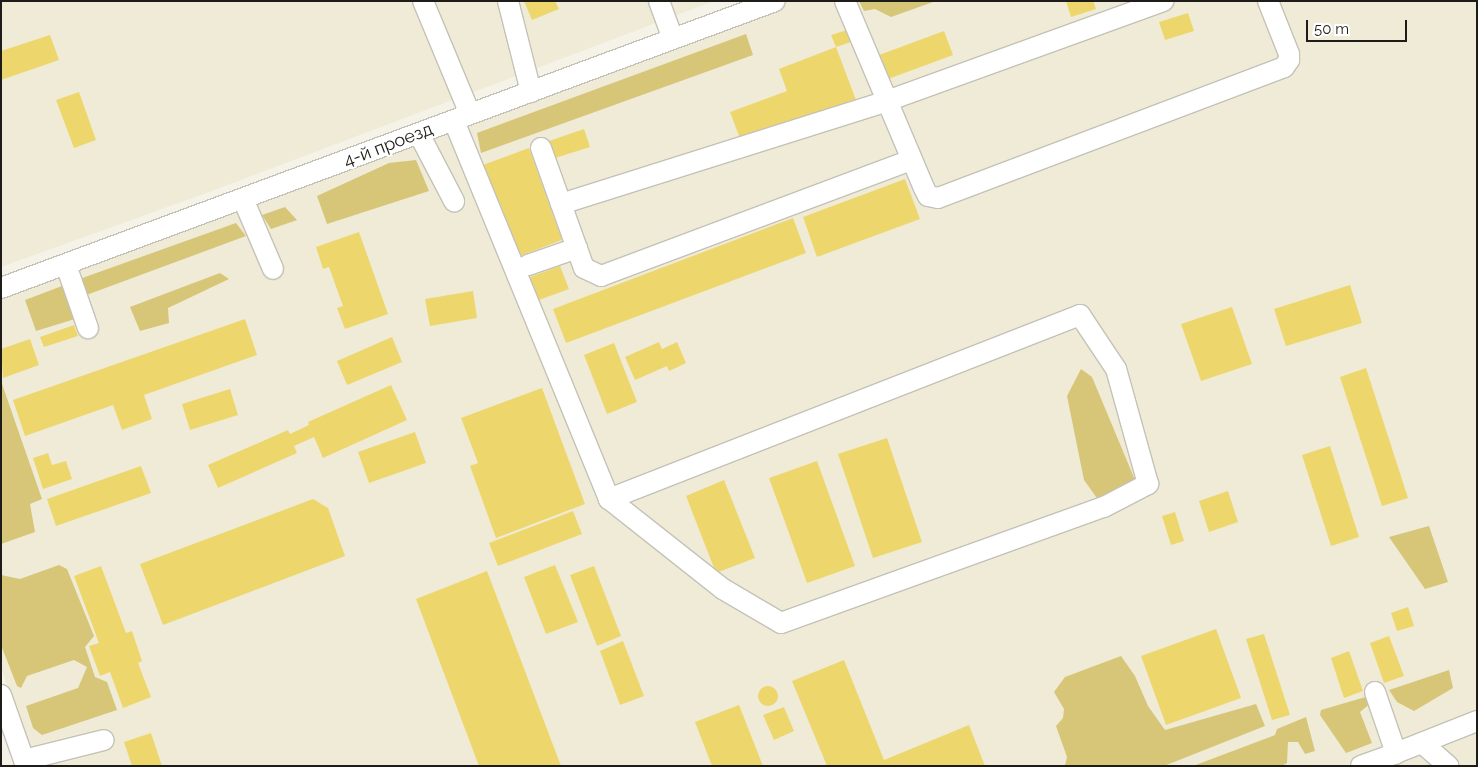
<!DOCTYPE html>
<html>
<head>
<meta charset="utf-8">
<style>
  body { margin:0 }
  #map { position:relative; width:1478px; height:767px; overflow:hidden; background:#f5f3e7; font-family:Raleway,sans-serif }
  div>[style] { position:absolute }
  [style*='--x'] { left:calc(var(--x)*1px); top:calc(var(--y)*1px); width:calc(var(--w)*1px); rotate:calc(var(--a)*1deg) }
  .built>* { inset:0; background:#efebd7 }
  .green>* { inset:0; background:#d7c677 }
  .building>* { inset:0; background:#edd76d }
  .round { border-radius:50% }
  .roads { filter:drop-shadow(1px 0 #c4c2b7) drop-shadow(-1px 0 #c4c2b7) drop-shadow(0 1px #c4c2b7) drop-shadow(0 -1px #c4c2b7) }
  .minor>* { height:20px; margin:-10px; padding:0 10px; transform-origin:10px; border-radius:10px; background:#fff }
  span { translate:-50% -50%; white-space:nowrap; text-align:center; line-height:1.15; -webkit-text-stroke:4px #fff; paint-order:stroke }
  .street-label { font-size:18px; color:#1d1c18 }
  .frame { position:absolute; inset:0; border:2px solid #1d1c18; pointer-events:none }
  .scale { position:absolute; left:1306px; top:20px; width:101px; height:22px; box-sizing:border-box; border:2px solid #1d1c18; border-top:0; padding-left:6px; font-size:15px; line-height:18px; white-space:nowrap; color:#1d1c18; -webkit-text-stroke:4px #fff; paint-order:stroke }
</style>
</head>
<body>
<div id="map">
  <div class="built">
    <i style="clip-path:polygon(1px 1px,714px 1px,201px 195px,1px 267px)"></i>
    <i style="clip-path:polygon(780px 1px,1477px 1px,1477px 717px,1344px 766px,36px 766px,1px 668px,1px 298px)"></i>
    <i style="clip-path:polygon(1477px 725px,1477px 766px,1374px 766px)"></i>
  </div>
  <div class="green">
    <i style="clip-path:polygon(859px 1px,936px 1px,891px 17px,875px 9px,864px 11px)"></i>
    <i style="clip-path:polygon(746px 34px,753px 55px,481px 153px,477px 133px)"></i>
    <i style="clip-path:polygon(416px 160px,429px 191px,327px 224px,317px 196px,389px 163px)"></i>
    <i style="clip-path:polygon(285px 207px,297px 220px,271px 229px,262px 215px)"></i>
    <i style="clip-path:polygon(236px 223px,246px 236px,81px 297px,74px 281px)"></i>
    <i style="clip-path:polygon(220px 273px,229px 279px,168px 308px,169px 323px,140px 331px,130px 307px)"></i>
    <i style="clip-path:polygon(62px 286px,75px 319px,36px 331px,25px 300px)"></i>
    <i style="clip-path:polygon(1081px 369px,1092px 377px,1135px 480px,1099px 501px,1084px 480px,1067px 396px)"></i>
    <i style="clip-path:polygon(1px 381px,42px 499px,30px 504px,35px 532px,1px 544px)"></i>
    <i style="clip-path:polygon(1429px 526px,1448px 582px,1425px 589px,1389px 537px)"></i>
    <i style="clip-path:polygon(59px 565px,67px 569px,94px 636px,85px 647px,95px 677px,107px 682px,117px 710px,42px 735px,33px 728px,26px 706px,78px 688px,87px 667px,74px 660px,27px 676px,21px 688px,17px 686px,1px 645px,1px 575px,20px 579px)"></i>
    <i style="clip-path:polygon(1121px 656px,1135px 676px,1148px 706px,1165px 730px,1256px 704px,1265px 726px,1164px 766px,1065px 766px,1067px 757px,1056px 726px,1063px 718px,1064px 709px,1054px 692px,1065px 677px)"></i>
    <i style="clip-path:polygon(1449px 670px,1453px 688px,1414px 711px,1397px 702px,1389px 690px)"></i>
    <i style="clip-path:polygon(1369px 696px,1372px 702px,1360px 712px,1372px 743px,1346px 753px,1320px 715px,1321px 710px)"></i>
    <i style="clip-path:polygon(1306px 717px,1315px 751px,1305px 754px,1298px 742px,1288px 742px,1287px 763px,1281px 766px,1193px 766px,1275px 735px,1277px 729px)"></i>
  </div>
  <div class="building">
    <i style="clip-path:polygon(524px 1px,555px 1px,559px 9px,532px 20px)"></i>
    <i style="clip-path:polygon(1066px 1px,1093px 1px,1096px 9px,1071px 17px)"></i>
    <i style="clip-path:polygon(1188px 13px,1194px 31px,1165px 40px,1159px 22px)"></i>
    <i style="clip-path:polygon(847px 30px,851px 42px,836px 47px,831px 35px)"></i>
    <i style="clip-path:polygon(944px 31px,953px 55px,888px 79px,879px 55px)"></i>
    <i style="clip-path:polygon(50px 35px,59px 60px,1px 80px,1px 51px)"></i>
    <i style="clip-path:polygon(836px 47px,856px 100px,742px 144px,730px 112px,787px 91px,779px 69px)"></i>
    <i style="clip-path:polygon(79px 92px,96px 140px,74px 148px,56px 100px)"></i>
    <i style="clip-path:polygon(584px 129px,590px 147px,552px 159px,546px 142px)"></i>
    <i style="clip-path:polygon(529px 148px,562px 240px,517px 257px,483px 165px)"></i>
    <i style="clip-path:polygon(905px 179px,920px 219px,817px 257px,803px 217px)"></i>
    <i style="clip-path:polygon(793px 218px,806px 253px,566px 343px,553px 309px)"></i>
    <i style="clip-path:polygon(359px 232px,388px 314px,345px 329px,337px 308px,343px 306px,329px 267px,323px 269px,316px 247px)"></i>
    <i style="clip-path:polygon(560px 266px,569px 289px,539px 300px,530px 277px)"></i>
    <i style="clip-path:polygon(1350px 285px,1362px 323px,1286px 346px,1274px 309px)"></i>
    <i style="clip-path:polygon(473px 291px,477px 318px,430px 326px,425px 299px)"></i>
    <i style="clip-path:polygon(1232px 307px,1252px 364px,1201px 381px,1181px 324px)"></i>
    <i style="clip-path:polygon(245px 319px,257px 355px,144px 395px,152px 419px,122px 430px,113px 405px,25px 436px,13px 400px)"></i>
    <i style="clip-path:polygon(74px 325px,78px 336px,44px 347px,40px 337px)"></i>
    <i style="clip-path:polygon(392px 337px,402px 362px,347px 385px,337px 361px)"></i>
    <i style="clip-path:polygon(30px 339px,39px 365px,3px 378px,1px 349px)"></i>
    <i style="clip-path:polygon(659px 342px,662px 349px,677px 342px,686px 363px,669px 371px,667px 366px,635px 380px,625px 357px)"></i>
    <i style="clip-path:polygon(614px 343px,637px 402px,607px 414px,584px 355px)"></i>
    <i style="clip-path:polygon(1366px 368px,1408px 498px,1382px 506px,1340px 377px)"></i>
    <i style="clip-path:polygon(391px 385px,407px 420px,323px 458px,314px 437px,294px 446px,297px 453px,218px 488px,208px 465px,288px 430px,290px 434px,309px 425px,308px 422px)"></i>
    <i style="clip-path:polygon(542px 388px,585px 504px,496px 538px,470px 466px,478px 463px,461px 418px)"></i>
    <i style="clip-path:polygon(230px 389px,238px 415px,190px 430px,182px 404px)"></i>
    <i style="clip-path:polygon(415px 432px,426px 463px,369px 483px,358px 452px)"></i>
    <i style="clip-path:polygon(887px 438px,922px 542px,873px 558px,838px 454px)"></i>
    <i style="clip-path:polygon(1330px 446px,1359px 537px,1331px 546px,1302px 455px)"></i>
    <i style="clip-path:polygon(48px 453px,52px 465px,66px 461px,72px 479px,43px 489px,33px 458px)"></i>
    <i style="clip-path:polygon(817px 461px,855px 566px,807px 583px,769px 478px)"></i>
    <i style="clip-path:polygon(141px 466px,151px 493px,56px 526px,47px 499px)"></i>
    <i style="clip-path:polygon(724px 480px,755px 558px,716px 573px,686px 496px)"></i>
    <i style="clip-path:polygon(1228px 491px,1238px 522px,1209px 532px,1199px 501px)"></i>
    <i style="clip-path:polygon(313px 499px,328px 508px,345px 556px,163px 625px,140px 564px)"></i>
    <i style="clip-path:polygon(573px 511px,582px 534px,498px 566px,489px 543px)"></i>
    <i style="clip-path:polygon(1175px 512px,1184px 541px,1171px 545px,1162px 516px)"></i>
    <i style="clip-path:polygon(555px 565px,578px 622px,546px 634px,524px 577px)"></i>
    <i style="clip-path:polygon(101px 566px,126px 633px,132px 631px,142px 661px,138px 663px,151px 697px,123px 708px,110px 672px,100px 676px,89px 646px,99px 643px,74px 576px)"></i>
    <i style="clip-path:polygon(594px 566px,621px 636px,597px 646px,570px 575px)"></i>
    <i style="clip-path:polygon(487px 571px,561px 766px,479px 766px,416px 599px)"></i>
    <i style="clip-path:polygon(1408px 607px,1414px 626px,1397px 631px,1391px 613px)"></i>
    <i style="clip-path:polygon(1216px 629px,1241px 698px,1166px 725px,1141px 656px)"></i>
    <i style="clip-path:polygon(1264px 634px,1290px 715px,1272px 720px,1246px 639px)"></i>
    <i style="clip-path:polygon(1389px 636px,1404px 676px,1384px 683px,1370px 643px)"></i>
    <i style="clip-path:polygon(623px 641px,644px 696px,620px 705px,600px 651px)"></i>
    <i style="clip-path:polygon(1349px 651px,1363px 691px,1344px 698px,1331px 658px)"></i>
    <i style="clip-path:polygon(844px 660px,884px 760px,969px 725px,985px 766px,827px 766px,792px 681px)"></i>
    <i class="round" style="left:758px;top:686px;width:20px;height:20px"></i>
    <i style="clip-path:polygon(739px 705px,763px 766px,712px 766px,695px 722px)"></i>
    <i style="clip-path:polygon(784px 707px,794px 731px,774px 740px,763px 715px)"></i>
    <i style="clip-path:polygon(151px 733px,162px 766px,132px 766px,124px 742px)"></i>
  </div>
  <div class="roads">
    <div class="minor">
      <i style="--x:423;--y:1;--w:122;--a:67.4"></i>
      <i style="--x:508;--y:1;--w:94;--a:75.8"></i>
      <i style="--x:659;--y:1;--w:40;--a:69.8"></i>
      <i style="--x:845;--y:1;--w:203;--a:67.1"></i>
      <i style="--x:924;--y:188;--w:9;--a:63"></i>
      <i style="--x:928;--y:196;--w:10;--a:11"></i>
      <i style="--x:938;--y:198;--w:370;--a:-20.7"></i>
      <i style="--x:1284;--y:67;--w:9;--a:-54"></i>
      <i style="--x:1289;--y:60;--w:6;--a:-90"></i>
      <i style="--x:1289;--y:54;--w:57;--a:-111.6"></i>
      <i style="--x:454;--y:121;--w:409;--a:67.7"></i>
      <i style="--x:609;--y:499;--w:145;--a:38.3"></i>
      <i style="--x:723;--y:589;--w:67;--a:30.4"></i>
      <i style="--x:781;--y:623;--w:343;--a:-19.8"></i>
      <i style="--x:1104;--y:507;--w:50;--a:-27.6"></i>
      <i style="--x:1148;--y:484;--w:119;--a:-105.5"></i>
      <i style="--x:1116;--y:369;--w:65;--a:-123.7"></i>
      <i style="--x:1080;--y:315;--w:506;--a:158.66"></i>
      <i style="--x:419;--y:134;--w:76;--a:62.4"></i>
      <i style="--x:541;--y:148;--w:127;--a:70.3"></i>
      <i style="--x:584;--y:268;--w:19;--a:25"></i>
      <i style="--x:601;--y:276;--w:332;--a:-20.5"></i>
      <i style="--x:243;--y:199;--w:76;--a:66.8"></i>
      <i style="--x:561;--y:204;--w:342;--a:-17.5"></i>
      <i style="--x:887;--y:101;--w:294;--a:-19.9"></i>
      <i style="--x:66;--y:265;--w:67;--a:70.8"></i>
      <i style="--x:528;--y:265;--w:52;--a:-19.1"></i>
      <i style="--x:1;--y:288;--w:825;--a:-20.34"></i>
      <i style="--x:1375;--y:692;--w:65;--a:71"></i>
      <i style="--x:1396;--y:753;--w:87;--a:-21.6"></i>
      <i style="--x:1;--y:695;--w:75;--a:70.6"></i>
      <i style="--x:1422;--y:743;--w:35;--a:41"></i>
      <i style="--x:24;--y:760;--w:82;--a:-14"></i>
      <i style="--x:1361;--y:766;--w:37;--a:-20"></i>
    </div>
  </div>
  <div class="street-label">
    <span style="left:388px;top:145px;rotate:-21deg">4-й проезд</span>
  </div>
  <div class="frame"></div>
  <div class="scale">50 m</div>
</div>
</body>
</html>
